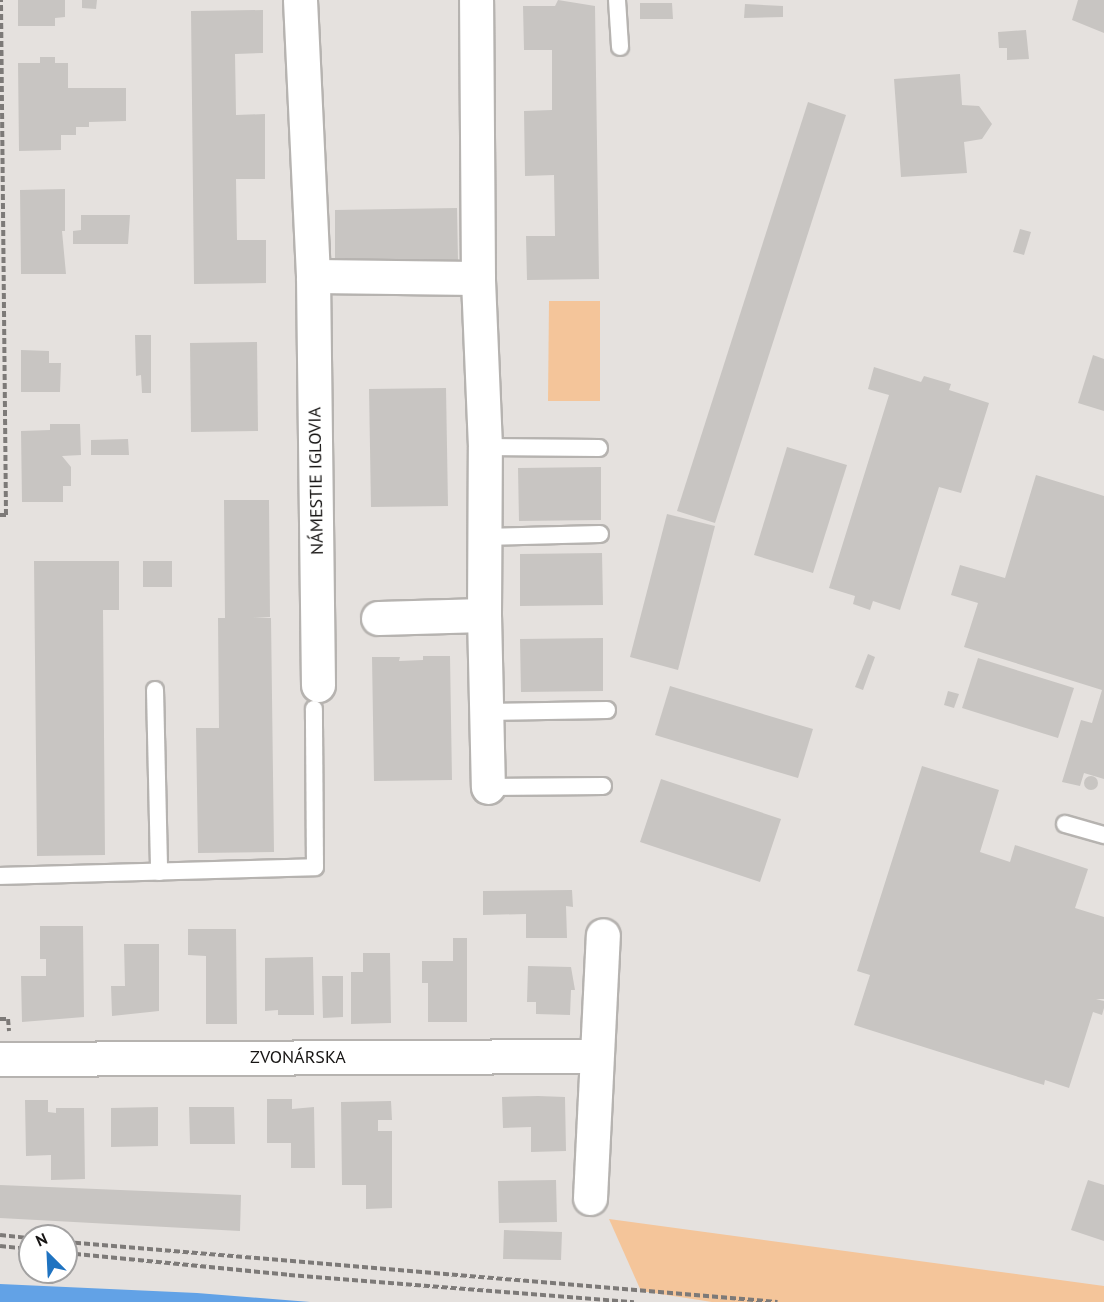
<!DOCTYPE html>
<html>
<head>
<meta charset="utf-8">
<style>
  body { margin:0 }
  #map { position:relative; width:1104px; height:1302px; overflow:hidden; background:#e5e1de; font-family:"PT Sans",sans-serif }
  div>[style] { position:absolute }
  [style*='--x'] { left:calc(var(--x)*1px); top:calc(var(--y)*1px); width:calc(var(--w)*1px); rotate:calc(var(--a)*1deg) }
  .green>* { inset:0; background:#f4c59a }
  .water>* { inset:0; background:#62a2e6 }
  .building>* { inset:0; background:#c8c5c2 }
  .round { border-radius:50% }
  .path>* { height:4px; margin-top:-2px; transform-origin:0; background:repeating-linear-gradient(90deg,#7d7a78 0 6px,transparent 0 9px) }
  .roads { filter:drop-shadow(2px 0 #b6b3b0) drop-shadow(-2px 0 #b6b3b0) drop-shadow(0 2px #b6b3b0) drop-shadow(0 -2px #b6b3b0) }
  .service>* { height:16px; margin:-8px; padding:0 8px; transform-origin:8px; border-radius:8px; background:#fff }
  .minor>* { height:33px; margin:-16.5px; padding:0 16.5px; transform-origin:16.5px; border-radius:16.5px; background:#fff }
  span { translate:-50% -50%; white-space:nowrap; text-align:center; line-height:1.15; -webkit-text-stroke:6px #fff; paint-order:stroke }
  .street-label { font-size:18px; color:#161413 }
  .north { position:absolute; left:18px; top:1224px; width:60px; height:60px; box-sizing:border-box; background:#fff; border:2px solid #a2a1a1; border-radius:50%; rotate:336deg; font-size:16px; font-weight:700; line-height:24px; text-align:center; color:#161413 }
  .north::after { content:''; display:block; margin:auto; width:21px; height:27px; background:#1f73c1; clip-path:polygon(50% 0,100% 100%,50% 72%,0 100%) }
</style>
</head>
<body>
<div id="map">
  <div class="green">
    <i style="clip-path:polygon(549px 301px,600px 301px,600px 401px,548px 401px)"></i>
    <i style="clip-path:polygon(609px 1219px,1104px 1286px,1104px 1302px,712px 1302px,641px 1291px)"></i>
  </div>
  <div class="water">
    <i style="clip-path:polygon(0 1284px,197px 1293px,310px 1302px,0 1302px)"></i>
  </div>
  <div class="building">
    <i style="clip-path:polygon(18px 0,65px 0,65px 17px,55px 18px,55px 26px,18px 26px)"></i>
    <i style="clip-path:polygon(82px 0,97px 0,96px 9px,82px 8px)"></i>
    <i style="clip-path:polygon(558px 0,595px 6px,599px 279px,527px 280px,526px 236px,555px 236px,554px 175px,525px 176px,524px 111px,552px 110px,552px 50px,524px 50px,523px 6px,555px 6px)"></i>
    <i style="clip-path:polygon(1078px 0,1104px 0,1104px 33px,1072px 20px)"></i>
    <i style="clip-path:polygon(640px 3px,672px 3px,673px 19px,640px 19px)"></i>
    <i style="clip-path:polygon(745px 4px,783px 6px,783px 17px,744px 18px)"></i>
    <i style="clip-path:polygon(263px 10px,263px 53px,235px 54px,236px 115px,265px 114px,265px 179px,236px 179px,237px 240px,266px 240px,266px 283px,194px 284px,191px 11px)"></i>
    <i style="clip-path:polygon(1026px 30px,1029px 59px,1007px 60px,1007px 48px,999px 48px,998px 32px)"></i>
    <i style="clip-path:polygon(40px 57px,55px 57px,55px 63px,68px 63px,68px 88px,126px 88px,126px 121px,89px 122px,89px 127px,76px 127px,76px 135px,61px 135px,61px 150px,19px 151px,18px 63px,40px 63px)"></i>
    <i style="clip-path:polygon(960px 74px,962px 105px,979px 106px,992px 124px,982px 139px,964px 142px,967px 173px,901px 177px,894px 79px)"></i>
    <i style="clip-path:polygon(808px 102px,846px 115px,715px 523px,677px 511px)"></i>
    <i style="clip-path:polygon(65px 189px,65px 231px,62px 231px,66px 274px,21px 274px,20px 190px)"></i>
    <i style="clip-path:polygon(457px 208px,458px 260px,335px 262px,335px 210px)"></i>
    <i style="clip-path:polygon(81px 215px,130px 215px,128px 244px,73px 244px,73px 231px,81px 230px)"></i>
    <i style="clip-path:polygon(1020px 229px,1031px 232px,1024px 255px,1013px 252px)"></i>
    <i style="clip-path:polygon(135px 335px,151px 335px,151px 393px,142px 393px,141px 375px,136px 376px)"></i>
    <i style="clip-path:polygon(257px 342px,258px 431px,191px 432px,190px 343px)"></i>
    <i style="clip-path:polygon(21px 350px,49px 351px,49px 363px,61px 363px,60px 392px,21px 392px)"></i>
    <i style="clip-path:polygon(1093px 355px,1104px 359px,1104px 411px,1078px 403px)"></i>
    <i style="clip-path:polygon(874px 367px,921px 382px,924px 376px,951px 384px,949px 390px,989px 403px,961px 493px,939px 487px,900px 610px,873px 601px,870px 610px,853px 604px,855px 596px,829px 588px,889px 395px,868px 389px)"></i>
    <i style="clip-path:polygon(446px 388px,448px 506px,371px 507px,369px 389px)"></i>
    <i style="clip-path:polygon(50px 424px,80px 424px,81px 455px,62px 456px,71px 467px,71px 486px,63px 486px,63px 502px,22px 502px,21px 431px,50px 430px)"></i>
    <i style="clip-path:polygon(128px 439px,129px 455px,91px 455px,91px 440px)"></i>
    <i style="clip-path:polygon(787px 447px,847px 465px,813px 573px,754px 555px)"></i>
    <i style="clip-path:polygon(601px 467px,601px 520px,519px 521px,518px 468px)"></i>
    <i style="clip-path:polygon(1036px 475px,1104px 496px,1104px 779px,1084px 773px,1080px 786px,1062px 782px,1081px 720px,1092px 723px,1102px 690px,964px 647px,978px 603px,951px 595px,960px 565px,1005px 578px)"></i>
    <i style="clip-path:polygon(224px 500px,269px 500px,270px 617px,253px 618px,271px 618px,274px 852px,198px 853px,196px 728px,219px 728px,218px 618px,225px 618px)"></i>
    <i style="clip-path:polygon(667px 514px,715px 526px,678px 670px,630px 657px)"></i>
    <i style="clip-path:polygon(602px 553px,603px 605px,520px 606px,520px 554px)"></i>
    <i style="clip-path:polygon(34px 561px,119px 561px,119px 610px,103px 610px,105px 855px,37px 856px)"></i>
    <i style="clip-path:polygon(143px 561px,172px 561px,172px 587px,143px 587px)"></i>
    <i style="clip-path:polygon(603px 638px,603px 691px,521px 692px,520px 639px)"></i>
    <i style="clip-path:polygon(868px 654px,875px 657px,863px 690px,855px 687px)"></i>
    <i style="clip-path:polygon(423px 656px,450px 656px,452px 780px,374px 781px,372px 657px,400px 657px,399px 661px,423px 660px)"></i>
    <i style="clip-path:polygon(978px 658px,1074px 688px,1058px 738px,962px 708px)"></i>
    <i style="clip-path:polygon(670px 686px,813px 729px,798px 778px,655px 735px)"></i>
    <i style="clip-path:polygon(948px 691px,959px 694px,954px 708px,944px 705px)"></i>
    <i style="clip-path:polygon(922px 766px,999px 790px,980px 852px,1010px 862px,1015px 845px,1088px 869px,1075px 908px,1104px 917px,1104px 999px,1096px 999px,1104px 1001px,1104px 1008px,1102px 1015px,1093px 1012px,1069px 1088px,1045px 1080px,1044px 1085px,854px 1025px,870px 975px,857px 971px)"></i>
    <i class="round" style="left:1084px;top:776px;width:14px;height:14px"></i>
    <i style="clip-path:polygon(661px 779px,781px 819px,760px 882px,640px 842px)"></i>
    <i style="clip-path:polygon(572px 890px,573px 907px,566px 906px,567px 938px,526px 938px,526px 914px,483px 915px,483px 891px)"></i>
    <i style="clip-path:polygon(40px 926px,83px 926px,84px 1017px,22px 1022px,21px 976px,46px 976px,46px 959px,40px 959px)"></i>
    <i style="clip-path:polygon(188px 929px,236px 929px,237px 1024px,206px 1024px,206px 956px,188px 955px)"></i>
    <i style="clip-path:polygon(453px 938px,467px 938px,467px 1022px,428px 1022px,428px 983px,422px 983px,422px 961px,453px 961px)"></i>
    <i style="clip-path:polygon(124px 944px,159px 944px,159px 1011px,112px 1016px,111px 986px,125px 986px)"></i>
    <i style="clip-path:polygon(363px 953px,390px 953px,391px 1023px,351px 1024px,351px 972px,363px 972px)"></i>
    <i style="clip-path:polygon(313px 957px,314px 1015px,278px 1015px,278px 1010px,265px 1011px,265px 958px)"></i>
    <i style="clip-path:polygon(528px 966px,571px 967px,575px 990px,571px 990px,570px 1015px,536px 1014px,536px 1002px,527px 1002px)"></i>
    <i style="clip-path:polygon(322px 976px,343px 976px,343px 1017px,323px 1018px)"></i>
    <i style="clip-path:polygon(538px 1096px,565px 1097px,566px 1151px,531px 1152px,531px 1127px,503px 1128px,502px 1097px)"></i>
    <i style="clip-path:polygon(267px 1099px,292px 1099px,292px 1109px,314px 1107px,315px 1168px,291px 1168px,291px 1143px,267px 1143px)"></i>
    <i style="clip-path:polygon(25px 1100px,48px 1100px,48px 1112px,56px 1113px,56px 1108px,84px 1108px,85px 1179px,51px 1180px,51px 1155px,26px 1156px)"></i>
    <i style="clip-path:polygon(391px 1101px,392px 1120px,378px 1120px,378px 1131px,392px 1131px,392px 1208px,366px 1209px,366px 1185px,342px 1185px,341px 1102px)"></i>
    <i style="clip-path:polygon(158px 1107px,158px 1146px,111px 1147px,111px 1108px)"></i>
    <i style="clip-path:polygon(189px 1107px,234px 1107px,235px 1144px,190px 1144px)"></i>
    <i style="clip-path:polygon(556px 1180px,557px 1222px,499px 1223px,498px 1181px)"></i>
    <i style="clip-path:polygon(1088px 1180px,1104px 1185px,1104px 1241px,1071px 1230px)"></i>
    <i style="clip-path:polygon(0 1185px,241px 1195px,240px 1231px,0 1218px)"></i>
    <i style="clip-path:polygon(504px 1230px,562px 1232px,561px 1260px,503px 1259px)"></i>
  </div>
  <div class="path">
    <i style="--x:0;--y:515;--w:6;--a:0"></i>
    <i style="--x:6;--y:515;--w:515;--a:-90.56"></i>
    <i style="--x:0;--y:1019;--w:8;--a:0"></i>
    <i style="--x:8;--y:1019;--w:12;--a:85"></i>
    <i style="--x:0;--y:1235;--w:30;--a:6"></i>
    <i style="--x:66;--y:1242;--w:714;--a:4.82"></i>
    <i style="--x:0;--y:1246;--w:30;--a:6"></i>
    <i style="--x:66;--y:1253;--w:224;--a:5.6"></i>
    <i style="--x:289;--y:1275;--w:346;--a:4.5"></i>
  </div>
  <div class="roads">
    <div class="service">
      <i style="--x:617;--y:0;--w:47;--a:86.3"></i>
      <i style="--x:485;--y:447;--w:114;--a:0.5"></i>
      <i style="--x:484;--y:537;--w:116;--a:-1.5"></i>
      <i style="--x:155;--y:690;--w:182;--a:88.7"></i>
      <i style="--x:486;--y:712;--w:121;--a:-0.9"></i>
      <i style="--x:488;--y:787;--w:115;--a:-0.5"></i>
      <i style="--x:1065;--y:824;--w:41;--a:15.8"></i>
      <i style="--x:0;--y:876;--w:315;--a:-1.6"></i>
      <i style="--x:315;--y:867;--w:158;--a:-90.4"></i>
    </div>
    <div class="minor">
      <i style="--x:300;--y:0;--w:276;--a:87.3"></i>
      <i style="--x:313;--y:276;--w:409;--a:89.3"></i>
      <i style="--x:313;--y:276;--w:165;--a:0.7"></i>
      <i style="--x:484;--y:615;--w:172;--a:88.7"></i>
      <i style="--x:378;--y:618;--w:106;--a:-1.6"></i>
      <i style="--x:484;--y:615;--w:168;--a:-89.7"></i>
      <i style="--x:485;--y:447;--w:169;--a:-92.4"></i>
      <i style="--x:478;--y:278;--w:278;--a:-90.4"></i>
      <i style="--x:0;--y:1059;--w:595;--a:-0.29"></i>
      <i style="--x:590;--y:1198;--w:263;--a:-87.2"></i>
    </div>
  </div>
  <div class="street-label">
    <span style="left:316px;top:481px;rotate:-91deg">NÁMESTIE IGLOVIA</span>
    <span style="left:298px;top:1057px">ZVONÁRSKA</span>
  </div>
  <div class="north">N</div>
</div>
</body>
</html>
